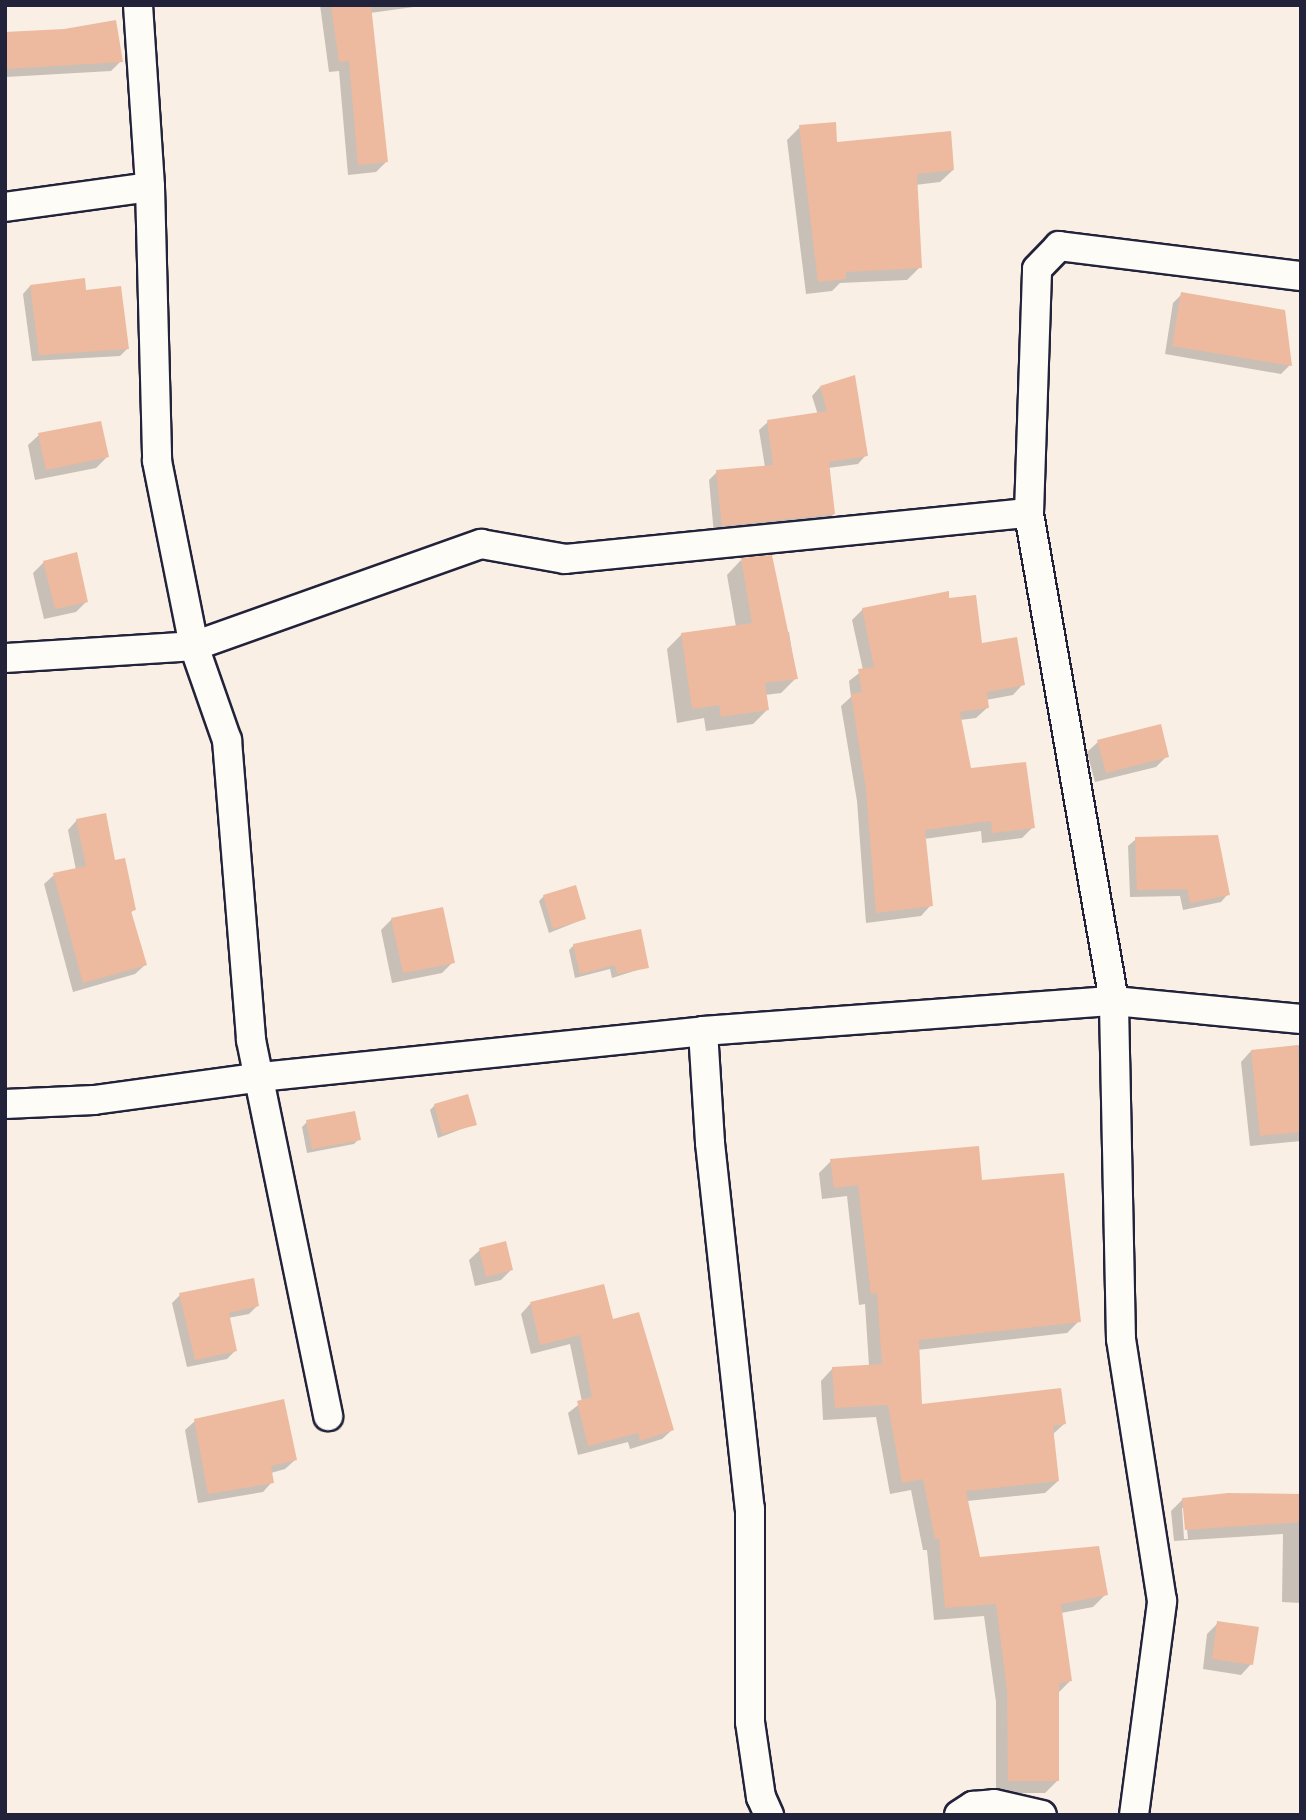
<!DOCTYPE html>
<html>
<head>
<meta charset="utf-8">
<style>
  body { margin:0 }
  #map { position:relative; width:1306px; height:1820px; overflow:hidden; background:#faefe5; font-family:Delius,sans-serif }
  div>[style] { position:absolute }
  [style*='--x'] { left:calc(var(--x)*1px); top:calc(var(--y)*1px); width:calc(var(--w)*1px); rotate:calc(var(--a)*1deg) }
  .shadow>* { inset:0; background:#0003 }
  .building>* { inset:0; background:#edba9f }
  .roads { filter:drop-shadow(2px 0 #22223b) drop-shadow(-2px 0 #22223b) drop-shadow(0 2px #22223b) drop-shadow(0 -2px #22223b) }
  .street>* { height:28px; margin:-14px; padding:0 14px; transform-origin:14px; border-radius:14px; background:#fdfcf7 }
  span { translate:-50% -50%; white-space:nowrap; text-align:center; line-height:1.15; -webkit-text-stroke:6px #fdfcf7; paint-order:stroke }
  .frame { position:absolute; inset:0; border:7px solid #22223b; pointer-events:none }
</style>
</head>
<body>
<div id="map">
  <div class="shadow">
    <i style="clip-path:polygon(320px 5px,428px 5px,370px 13px,386px 162px,376px 172px,348px 175px,339px 71px,329px 72px)"></i>
    <i style="clip-path:polygon(5px 34px,121px 61px,111px 71px,6px 77px,5px 90px)"></i>
    <i style="clip-path:polygon(800px 127px,836px 144px,953px 170px,940px 182px,915px 185px,920px 267px,907px 280px,840px 283px,832px 291px,806px 294px,787px 140px)"></i>
    <i style="clip-path:polygon(30px 286px,85px 292px,127px 349px,120px 356px,32px 361px,23px 294px)"></i>
    <i style="clip-path:polygon(1182px 294px,1290px 365px,1281px 374px,1165px 354px,1173px 303px)"></i>
    <i style="clip-path:polygon(820px 387px,866px 455px,858px 464px,828px 468px,834px 514px,825px 522px,714px 534px,709px 480px,717px 472px,765px 467px,759px 430px,768px 422px,818px 415px,812px 396px)"></i>
    <i style="clip-path:polygon(39px 435px,107px 457px,96px 468px,35px 480px,28px 445px)"></i>
    <i style="clip-path:polygon(741px 560px,784px 633px,789px 632px,796px 678px,781px 693px,765px 695px,767px 710px,753px 724px,706px 731px,704px 718px,677px 723px,667px 649px,682px 634px,736px 627px,727px 575px)"></i>
    <i style="clip-path:polygon(44px 562px,87px 601px,76px 612px,44px 619px,33px 573px)"></i>
    <i style="clip-path:polygon(948px 599px,980px 645px,1023px 684px,1013px 695px,986px 700px,987px 708px,976px 718px,960px 720px,970px 770px,1033px 827px,1022px 838px,982px 843px,981px 831px,924px 839px,931px 905px,921px 916px,866px 923px,857px 801px,841px 706px,851px 697px,849px 681px,863px 670px,852px 620px,863px 609px)"></i>
    <i style="clip-path:polygon(1098px 742px,1167px 756px,1156px 767px,1095px 782px,1087px 752px)"></i>
    <i style="clip-path:polygon(77px 820px,113px 862px,134px 910px,130px 913px,145px 965px,135px 974px,73px 992px,44px 884px,54px 875px,76px 870px,68px 830px)"></i>
    <i style="clip-path:polygon(1136px 839px,1228px 894px,1221px 902px,1183px 910px,1180px 896px,1130px 897px,1128px 846px)"></i>
    <i style="clip-path:polygon(544px 896px,584px 919px,549px 933px,539px 901px)"></i>
    <i style="clip-path:polygon(392px 919px,453px 962px,442px 973px,392px 983px,381px 930px)"></i>
    <i style="clip-path:polygon(574px 945px,647px 967px,612px 978px,610px 969px,575px 978px,569px 950px)"></i>
    <i style="clip-path:polygon(1301px 1045px,1301px 1141px,1250px 1146px,1241px 1062px,1251px 1051px)"></i>
    <i style="clip-path:polygon(435px 1105px,475px 1124px,438px 1138px,430px 1110px)"></i>
    <i style="clip-path:polygon(307px 1122px,359px 1139px,354px 1144px,307px 1153px,302px 1127px)"></i>
    <i style="clip-path:polygon(831px 1161px,981px 1182px,1079px 1321px,1067px 1333px,917px 1350px,921px 1406px,1064px 1424px,1052px 1435px,1058px 1481px,1045px 1493px,967px 1501px,978px 1559px,1106px 1594px,1093px 1607px,1061px 1613px,1070px 1681px,1057px 1694px,1058px 1780px,1045px 1793px,996px 1793px,996px 1702px,984px 1616px,934px 1620px,927px 1550px,923px 1550px,911px 1490px,890px 1494px,876px 1417px,823px 1420px,821px 1381px,833px 1368px,869px 1366px,865px 1304px,859px 1305px,847px 1196px,822px 1199px,819px 1173px)"></i>
    <i style="clip-path:polygon(480px 1250px,511px 1270px,501px 1280px,475px 1286px,469px 1260px)"></i>
    <i style="clip-path:polygon(180px 1295px,257px 1306px,249px 1314px,228px 1318px,235px 1351px,227px 1359px,187px 1367px,172px 1303px)"></i>
    <i style="clip-path:polygon(530px 1304px,612px 1322px,672px 1430px,662px 1439px,630px 1449px,628px 1442px,578px 1455px,568px 1413px,582px 1402px,570px 1344px,531px 1354px,521px 1314px)"></i>
    <i style="clip-path:polygon(195px 1421px,295px 1460px,285px 1469px,271px 1473px,272px 1482px,263px 1492px,198px 1503px,185px 1430px)"></i>
    <i style="clip-path:polygon(evenodd,1301px 1496px,1301px 1603px,1282px 1602px,1283px 1534px,1174px 1541px,1171px 1511px,1183px 1499px,1301px 1496px,1182px 1508px,1185px 1508px,1188px 1539px,1184px 1539px,1182px 1508px)"></i>
    <i style="clip-path:polygon(1218px 1623px,1251px 1664px,1241px 1675px,1203px 1669px,1207px 1634px)"></i>
  </div>
  <div class="building">
    <i style="clip-path:polygon(331px 5px,371px 5px,388px 162px,358px 165px,349px 61px,339px 62px)"></i>
    <i style="clip-path:polygon(116px 20px,123px 62px,5px 69px,5px 32px,64px 29px)"></i>
    <i style="clip-path:polygon(836px 122px,837px 142px,951px 131px,954px 170px,917px 174px,922px 268px,846px 272px,846px 279px,818px 282px,799px 125px)"></i>
    <i style="clip-path:polygon(85px 278px,86px 290px,121px 286px,129px 349px,39px 355px,30px 285px)"></i>
    <i style="clip-path:polygon(1181px 292px,1285px 310px,1292px 366px,1172px 346px)"></i>
    <i style="clip-path:polygon(855px 375px,868px 456px,829px 462px,835px 514px,722px 526px,716px 470px,773px 465px,767px 420px,827px 411px,820px 386px)"></i>
    <i style="clip-path:polygon(101px 421px,109px 457px,46px 470px,38px 433px)"></i>
    <i style="clip-path:polygon(77px 552px,88px 602px,55px 609px,43px 561px)"></i>
    <i style="clip-path:polygon(772px 555px,798px 679px,765px 683px,769px 710px,721px 717px,719px 705px,692px 709px,681px 633px,752px 623px,741px 558px)"></i>
    <i style="clip-path:polygon(949px 591px,949px 598px,976px 595px,982px 643px,1017px 637px,1025px 685px,987px 692px,989px 708px,960px 712px,971px 768px,1026px 762px,1035px 828px,992px 833px,991px 821px,925px 830px,933px 906px,876px 913px,866px 789px,851px 694px,862px 692px,858px 669px,874px 667px,862px 608px)"></i>
    <i style="clip-path:polygon(1161px 724px,1169px 757px,1106px 773px,1097px 740px)"></i>
    <i style="clip-path:polygon(106px 813px,115px 860px,125px 858px,136px 910px,131px 911px,147px 965px,83px 983px,53px 873px,86px 866px,76px 819px)"></i>
    <i style="clip-path:polygon(1218px 835px,1230px 895px,1190px 903px,1187px 889px,1137px 890px,1135px 837px)"></i>
    <i style="clip-path:polygon(576px 885px,586px 919px,553px 929px,543px 895px)"></i>
    <i style="clip-path:polygon(443px 907px,455px 963px,403px 973px,391px 918px)"></i>
    <i style="clip-path:polygon(641px 929px,649px 968px,617px 974px,615px 965px,580px 974px,573px 944px)"></i>
    <i style="clip-path:polygon(1298px 1045px,1301px 1132px,1260px 1136px,1251px 1050px)"></i>
    <i style="clip-path:polygon(468px 1094px,477px 1125px,442px 1134px,434px 1104px)"></i>
    <i style="clip-path:polygon(355px 1111px,361px 1140px,312px 1149px,306px 1120px)"></i>
    <i style="clip-path:polygon(979px 1146px,982px 1180px,1064px 1173px,1081px 1322px,919px 1340px,922px 1404px,1061px 1388px,1066px 1424px,1053px 1426px,1059px 1481px,966px 1491px,980px 1557px,1099px 1546px,1108px 1595px,1061px 1604px,1072px 1681px,1059px 1683px,1059px 1781px,1008px 1781px,1007px 1689px,996px 1604px,945px 1608px,939px 1538px,935px 1539px,923px 1479px,902px 1483px,888px 1405px,835px 1408px,832px 1367px,882px 1364px,877px 1293px,871px 1294px,858px 1185px,834px 1188px,830px 1159px)"></i>
    <i style="clip-path:polygon(506px 1241px,513px 1270px,486px 1277px,479px 1248px)"></i>
    <i style="clip-path:polygon(254px 1278px,259px 1306px,229px 1313px,237px 1351px,195px 1360px,179px 1293px)"></i>
    <i style="clip-path:polygon(604px 1284px,613px 1319px,639px 1312px,674px 1430px,640px 1441px,638px 1433px,588px 1446px,577px 1401px,592px 1397px,580px 1335px,540px 1345px,530px 1302px)"></i>
    <i style="clip-path:polygon(284px 1399px,297px 1460px,271px 1466px,274px 1483px,208px 1494px,194px 1419px)"></i>
    <i style="clip-path:polygon(1228px 1493px,1301px 1494px,1301px 1522px,1185px 1530px,1182px 1498px)"></i>
    <i style="clip-path:polygon(1217px 1621px,1259px 1627px,1253px 1665px,1212px 1659px)"></i>
  </div>
  <div class="roads">
    <div class="street">
      <i style="--x:138;--y:5;--w:182;--a:86.2"></i>
      <i style="--x:150;--y:187;--w:274;--a:88.5"></i>
      <i style="--x:157;--y:461;--w:189;--a:78.7"></i>
      <i style="--x:194;--y:646;--w:305;--a:-19.6"></i>
      <i style="--x:481;--y:544;--w:85;--a:10.1"></i>
      <i style="--x:565;--y:559;--w:466;--a:-5.7"></i>
      <i style="--x:5;--y:207;--w:146;--a:-7.9"></i>
      <i style="--x:5;--y:658;--w:189;--a:-3.6"></i>
      <i style="--x:194;--y:646;--w:100;--a:70.7"></i>
      <i style="--x:227;--y:740;--w:301;--a:85.4"></i>
      <i style="--x:251;--y:1040;--w:384;--a:78.4"></i>
      <i style="--x:703;--y:1031;--w:112;--a:86.4"></i>
      <i style="--x:710;--y:1143;--w:368;--a:83.8"></i>
      <i style="--x:750;--y:1509;--w:213;--a:90"></i>
      <i style="--x:750;--y:1722;--w:76;--a:81.7"></i>
      <i style="--x:761;--y:1797;--w:20;--a:66"></i>
      <i style="--x:5;--y:1104;--w:89;--a:-2.6"></i>
      <i style="--x:94;--y:1100;--w:169;--a:-7.8"></i>
      <i style="--x:261;--y:1077;--w:444;--a:-5.9"></i>
      <i style="--x:703;--y:1031;--w:412;--a:-4.2"></i>
      <i style="--x:1114;--y:1001;--w:188;--a:5.5"></i>
      <i style="--x:959;--y:1815;--w:17;--a:-33"></i>
      <i style="--x:973;--y:1806;--w:21;--a:-5"></i>
      <i style="--x:994;--y:1804;--w:49;--a:12.9"></i>
      <i style="--x:1134;--y:1815;--w:216;--a:-82.5"></i>
      <i style="--x:1162;--y:1601;--w:265;--a:-98.9"></i>
      <i style="--x:1121;--y:1339;--w:338;--a:-91.2"></i>
      <i style="--x:1114;--y:1001;--w:495;--a:-99.9"></i>
      <i style="--x:1029;--y:513;--w:244;--a:-88.1"></i>
      <i style="--x:1037;--y:269;--w:32;--a:-46"></i>
      <i style="--x:1059;--y:246;--w:244;--a:7.1"></i>
    </div>
  </div>
  <div class="frame"></div>
</div>
</body>
</html>
